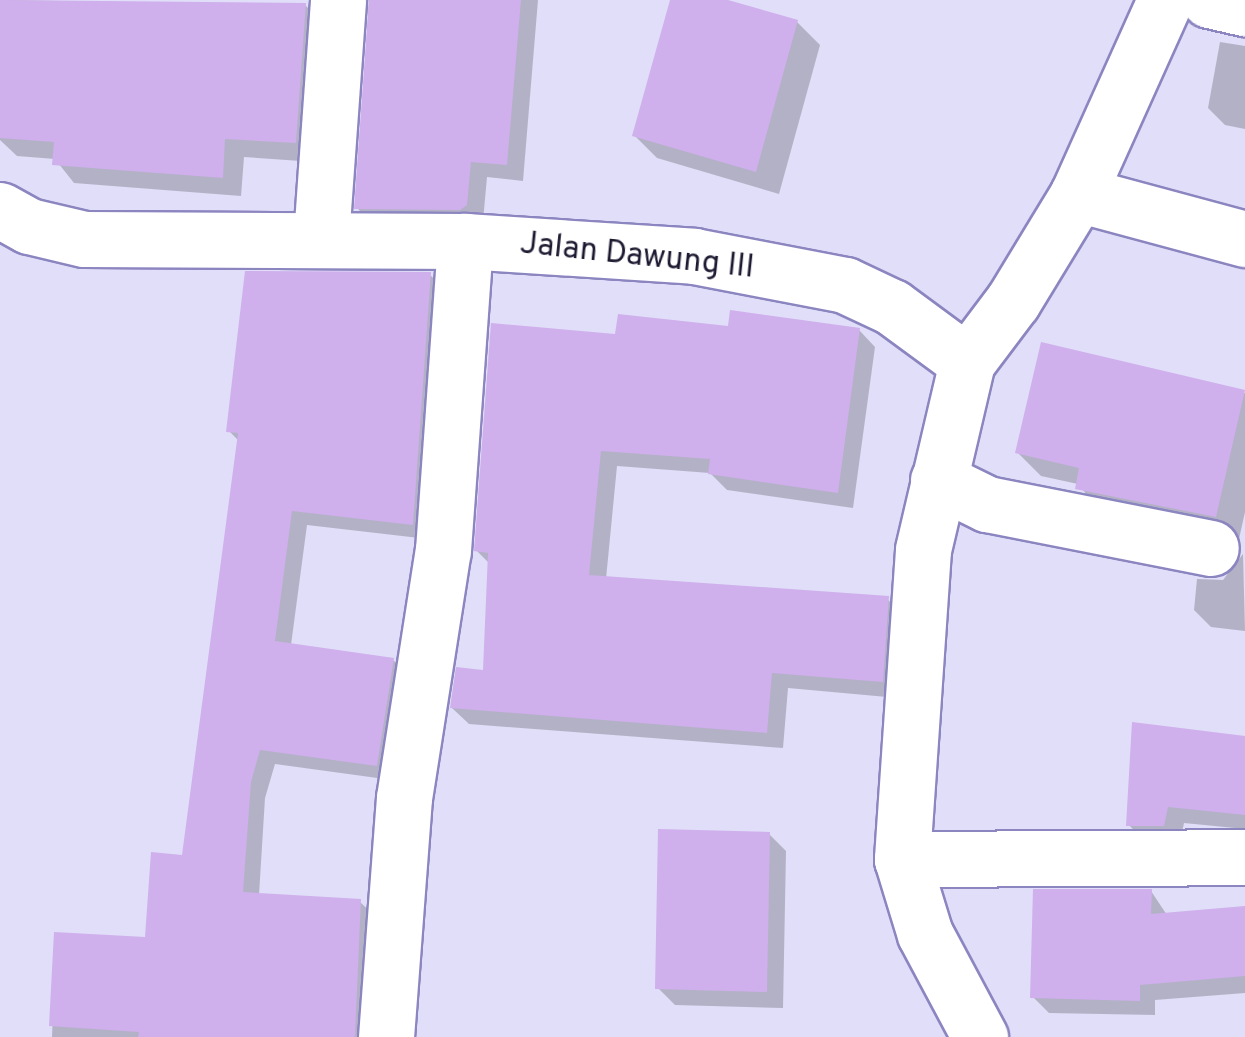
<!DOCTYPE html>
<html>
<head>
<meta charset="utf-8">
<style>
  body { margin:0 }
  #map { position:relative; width:1245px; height:1037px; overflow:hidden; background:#e0def8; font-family:Overpass,sans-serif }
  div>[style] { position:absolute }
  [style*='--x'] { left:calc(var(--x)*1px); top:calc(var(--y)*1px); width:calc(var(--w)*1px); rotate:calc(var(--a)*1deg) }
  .shadow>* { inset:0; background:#0003 }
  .building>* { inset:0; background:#cfafec }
  .roads { filter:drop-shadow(2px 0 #8b85c0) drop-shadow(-2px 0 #8b85c0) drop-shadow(0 2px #8b85c0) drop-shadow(0 -2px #8b85c0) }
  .street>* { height:55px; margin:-27.5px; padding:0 27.5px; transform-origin:27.5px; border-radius:27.5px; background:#fff }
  span { translate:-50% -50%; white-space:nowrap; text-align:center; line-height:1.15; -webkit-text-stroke:10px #fff; paint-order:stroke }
  .street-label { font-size:32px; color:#1d1a31 }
</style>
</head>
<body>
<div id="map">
  <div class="shadow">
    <i style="clip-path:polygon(0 0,305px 5px,325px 25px,315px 162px,244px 157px,241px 196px,74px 183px,55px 159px,17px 156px,0 140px)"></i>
    <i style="clip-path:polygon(369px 0,538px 0,523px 181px,487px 177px,483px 221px,374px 225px,357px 208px)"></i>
    <i style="clip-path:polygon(673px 0,719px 0,797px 22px,820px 45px,779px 194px,657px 158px,634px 135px)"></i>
    <i style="clip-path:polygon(1220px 42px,1245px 46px,1245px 129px,1225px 125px,1208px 108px)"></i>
    <i style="clip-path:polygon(430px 275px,446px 290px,428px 539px,307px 525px,291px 645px,393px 660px,409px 675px,392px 780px,275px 764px,265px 798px,259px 895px,360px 902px,376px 917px,370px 1037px,52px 1037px,56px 934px,148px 940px,184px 857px,240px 442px,229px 431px)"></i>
    <i style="clip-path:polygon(730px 328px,859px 330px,875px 347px,853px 508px,727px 490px,710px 473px,617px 466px,606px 579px,887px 599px,904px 615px,898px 698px,788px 688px,783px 748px,469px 724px,452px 708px,485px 673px,490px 564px,477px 551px,618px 337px)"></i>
    <i style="clip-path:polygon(1245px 393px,1245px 512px,1239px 539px,1101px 512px,1078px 484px,1041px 476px,1018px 453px)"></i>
    <i style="clip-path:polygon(1243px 554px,1245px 631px,1211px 627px,1194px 610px,1197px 579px,1223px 580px)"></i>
    <i style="clip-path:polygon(1245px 737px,1245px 829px,1184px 823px,1180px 842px,1145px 842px,1129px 825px)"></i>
    <i style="clip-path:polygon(769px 834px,786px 851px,783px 1008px,675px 1005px,658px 988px)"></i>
    <i style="clip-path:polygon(1151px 891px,1167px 915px,1245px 908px,1245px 993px,1155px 1000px,1155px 1015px,1049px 1013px,1033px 997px)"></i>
  </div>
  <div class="building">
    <i style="clip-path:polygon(0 0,306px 3px,296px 143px,225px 139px,223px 178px,52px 165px,54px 142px,0 138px)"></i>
    <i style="clip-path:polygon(369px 0,521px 0,507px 165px,471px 162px,467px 205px,460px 210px,354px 209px)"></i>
    <i style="clip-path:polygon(670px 0,728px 0,798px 20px,756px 172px,632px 136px)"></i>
    <i style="clip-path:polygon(245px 271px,431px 272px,413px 525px,292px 511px,275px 641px,394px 658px,377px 766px,260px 750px,251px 782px,243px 892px,361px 899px,355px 1037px,138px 1037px,139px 1032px,49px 1026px,54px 932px,145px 937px,151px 852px,182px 855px,238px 433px,226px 432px)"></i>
    <i style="clip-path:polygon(730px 310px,860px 328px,838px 493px,708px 474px,710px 459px,601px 451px,589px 575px,889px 596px,883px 682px,772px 673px,767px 733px,450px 708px,456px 667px,483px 670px,488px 553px,474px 551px,491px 323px,615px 334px,618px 314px,728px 326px)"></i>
    <i style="clip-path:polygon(1041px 342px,1245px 390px,1216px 517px,1075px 489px,1079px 468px,1015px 453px)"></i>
    <i style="clip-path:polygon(1132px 722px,1245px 736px,1245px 815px,1168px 807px,1164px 826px,1126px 826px)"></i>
    <i style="clip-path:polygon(658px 829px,770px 832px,767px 992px,655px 989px)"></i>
    <i style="clip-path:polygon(1033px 889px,1152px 889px,1151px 914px,1245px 906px,1245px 976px,1140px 985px,1140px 1001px,1030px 998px)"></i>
  </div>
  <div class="roads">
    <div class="street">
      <i style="--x:1209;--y:0;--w:37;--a:13"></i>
      <i style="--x:1078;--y:194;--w:173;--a:15.1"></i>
      <i style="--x:0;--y:210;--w:33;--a:29"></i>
      <i style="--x:29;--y:226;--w:57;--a:13.3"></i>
      <i style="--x:84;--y:239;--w:381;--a:0.3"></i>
      <i style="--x:465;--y:241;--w:229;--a:3.7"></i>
      <i style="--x:694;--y:256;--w:154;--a:10.9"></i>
      <i style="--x:845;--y:285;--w:52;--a:25.1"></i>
      <i style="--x:892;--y:307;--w:93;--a:36.3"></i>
      <i style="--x:967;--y:362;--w:193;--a:103.2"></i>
      <i style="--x:923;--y:550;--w:310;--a:93.9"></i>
      <i style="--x:902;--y:859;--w:78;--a:73"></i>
      <i style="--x:925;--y:934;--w:117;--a:61.9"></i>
      <i style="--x:321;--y:238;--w:239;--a:-85.9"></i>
      <i style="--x:967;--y:362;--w:76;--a:-53"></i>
      <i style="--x:1013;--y:301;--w:125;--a:-58.7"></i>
      <i style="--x:1078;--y:194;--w:213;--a:-65.8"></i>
      <i style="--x:938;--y:480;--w:55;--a:26.1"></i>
      <i style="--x:987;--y:504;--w:228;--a:11.1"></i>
      <i style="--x:902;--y:859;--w:343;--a:-0.3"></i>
      <i style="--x:386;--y:1037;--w:240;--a:-85.7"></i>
      <i style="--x:404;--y:798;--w:251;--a:-81.1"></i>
      <i style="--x:443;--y:550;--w:310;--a:-85.9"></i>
    </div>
  </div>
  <div class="street-label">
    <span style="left:637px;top:257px;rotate:6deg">Jalan Dawung III</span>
  </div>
</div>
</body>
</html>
